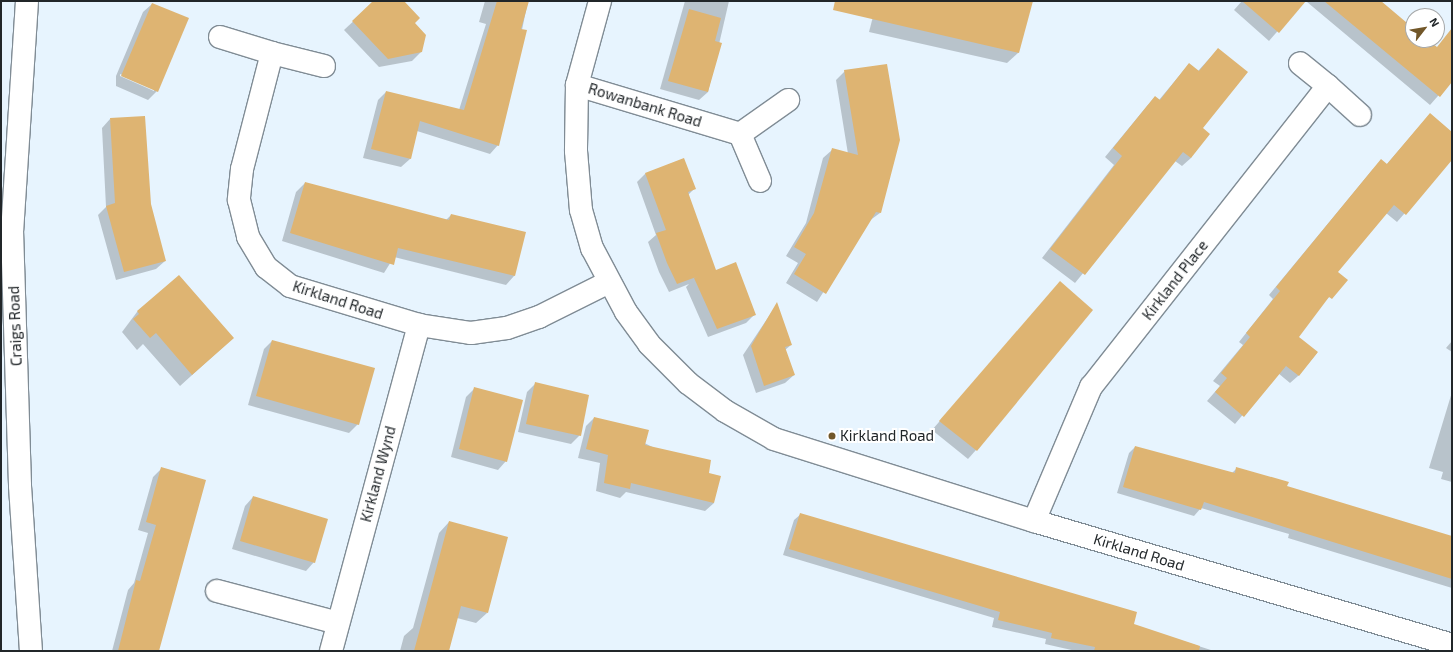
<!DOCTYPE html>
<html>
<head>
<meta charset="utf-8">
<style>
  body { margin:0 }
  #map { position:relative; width:1453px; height:652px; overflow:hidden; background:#e7f4fe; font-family:"Exo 2",sans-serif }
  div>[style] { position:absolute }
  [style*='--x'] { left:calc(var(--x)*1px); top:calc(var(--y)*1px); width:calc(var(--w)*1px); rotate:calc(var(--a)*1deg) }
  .shadow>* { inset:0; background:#0003 }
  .building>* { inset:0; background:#deb472 }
  .roads { filter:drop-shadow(1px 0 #808c95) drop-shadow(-1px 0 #808c95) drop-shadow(0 1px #808c95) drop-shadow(0 -1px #808c95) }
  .minor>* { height:22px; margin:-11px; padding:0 11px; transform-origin:11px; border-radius:11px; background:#fff }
  .dots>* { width:11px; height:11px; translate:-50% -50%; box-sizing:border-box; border:2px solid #fff; border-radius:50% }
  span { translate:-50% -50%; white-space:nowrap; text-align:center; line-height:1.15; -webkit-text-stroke:4px #fff; paint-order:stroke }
  .street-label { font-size:15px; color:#212629 }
  .poi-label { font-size:15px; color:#212629 }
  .left { translate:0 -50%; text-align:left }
  .frame { position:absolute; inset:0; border:2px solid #212629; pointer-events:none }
  .north { position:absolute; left:1405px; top:8px; width:40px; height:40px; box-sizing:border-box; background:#fff; border:1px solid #a6a8a9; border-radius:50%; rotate:59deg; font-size:11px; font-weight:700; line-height:16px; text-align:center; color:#212629 }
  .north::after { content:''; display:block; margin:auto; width:14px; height:18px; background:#725729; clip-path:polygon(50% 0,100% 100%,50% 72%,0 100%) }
</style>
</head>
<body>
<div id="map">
  <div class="shadow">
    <i style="clip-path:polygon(375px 1px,403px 1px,421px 52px,412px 61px,379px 67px,344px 30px)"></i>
    <i style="clip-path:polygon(485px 1px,528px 1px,498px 145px,490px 154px,417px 131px,410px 159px,401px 167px,363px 158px,378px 100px,386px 92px,459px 110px,486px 24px,479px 22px)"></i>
    <i style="clip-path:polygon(685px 1px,729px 1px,708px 92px,699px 100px,660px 89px)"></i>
    <i style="clip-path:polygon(877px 1px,1032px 1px,1018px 53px,1007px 63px,869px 32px)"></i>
    <i style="clip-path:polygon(1242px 1px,1290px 1px,1298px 8px,1269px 41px,1234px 10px)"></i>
    <i style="clip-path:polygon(1380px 1px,1413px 29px,1413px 40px,1426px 40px,1436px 48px,1452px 53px,1452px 80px,1430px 105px,1307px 2px)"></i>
    <i style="clip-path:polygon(evenodd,152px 4px,157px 91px,148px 100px,116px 86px,116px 76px,143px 12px,152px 4px,120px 74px,154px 89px,154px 91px,120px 76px,120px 74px)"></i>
    <i style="clip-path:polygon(1218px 49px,1201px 128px,1191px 158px,1182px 166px,1175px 161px,1075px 283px,1042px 258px,1114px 165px,1105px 157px,1147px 106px,1155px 97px,1159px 100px,1189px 64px,1198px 71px)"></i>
    <i style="clip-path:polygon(845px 71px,880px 213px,869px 221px,817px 302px,786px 283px,798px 263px,786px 256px,806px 223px,823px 158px,832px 150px,848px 154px,836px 80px)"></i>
    <i style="clip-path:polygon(1430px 114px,1452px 133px,1452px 159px,1397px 222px,1386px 213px,1337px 272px,1346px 280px,1321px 305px,1298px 337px,1317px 353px,1298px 376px,1290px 383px,1278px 373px,1235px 424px,1207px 401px,1220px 386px,1213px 381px,1243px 345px,1239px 342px,1273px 299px,1269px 295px,1373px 169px,1386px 165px)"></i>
    <i style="clip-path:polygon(110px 119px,150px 205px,165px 261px,156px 269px,116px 280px,98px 215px,106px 207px,102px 128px)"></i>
    <i style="clip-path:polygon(683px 159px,695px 188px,688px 195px,715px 271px,755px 314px,746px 323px,708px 337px,686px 287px,689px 284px,669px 292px,659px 272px,648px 242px,656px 235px,637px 182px,645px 174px)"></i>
    <i style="clip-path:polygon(305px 183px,446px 220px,451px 215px,525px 233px,514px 276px,506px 285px,394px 257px,384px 273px,282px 241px,296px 192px)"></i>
    <i style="clip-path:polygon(179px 276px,233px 338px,180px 386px,143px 344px,137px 350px,122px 332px,137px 312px)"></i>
    <i style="clip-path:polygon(1060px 283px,976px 450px,968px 459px,932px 430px)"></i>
    <i style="clip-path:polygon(777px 304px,791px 345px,785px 350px,794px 375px,785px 383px,756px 393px,743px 355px)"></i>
    <i style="clip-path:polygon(272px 341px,358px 424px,349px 433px,248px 405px,264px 349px)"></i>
    <i style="clip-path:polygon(1452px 341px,1452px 352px,1446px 348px)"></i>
    <i style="clip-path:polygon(536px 383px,580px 435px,571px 444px,518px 432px,527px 392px)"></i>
    <i style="clip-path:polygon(475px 388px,506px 461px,498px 470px,451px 457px,466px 397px)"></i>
    <i style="clip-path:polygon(1452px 392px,1452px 482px,1441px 479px,1443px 472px,1429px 468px)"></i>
    <i style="clip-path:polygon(594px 418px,707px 474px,714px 503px,705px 511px,626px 492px,620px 498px,596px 491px,600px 463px,578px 458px,586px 426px)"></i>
    <i style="clip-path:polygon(1135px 447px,1231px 474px,1237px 468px,1286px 487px,1452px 537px,1452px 588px,1288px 538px,1289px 534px,1201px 508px,1194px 516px,1117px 493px,1129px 453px)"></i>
    <i style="clip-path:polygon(162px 468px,158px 651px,112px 651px,128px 590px,134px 583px,148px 533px,138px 530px,153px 477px)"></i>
    <i style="clip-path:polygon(253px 497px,314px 562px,306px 571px,232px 549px,245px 506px)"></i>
    <i style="clip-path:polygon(801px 514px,1133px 625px,1214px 651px,1076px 651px,1045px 644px,1046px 639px,992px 627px,994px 618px,783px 555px,794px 520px)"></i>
    <i style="clip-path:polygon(449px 522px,487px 613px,476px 623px,457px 618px,448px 651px,400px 651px,404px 636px,413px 628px,439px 533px)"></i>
  </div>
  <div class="building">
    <i style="clip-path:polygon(373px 1px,404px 1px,420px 18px,415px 23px,426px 35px,422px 52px,388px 59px,352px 21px)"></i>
    <i style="clip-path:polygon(497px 1px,529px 1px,521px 29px,527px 30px,499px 146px,420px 121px,411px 159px,371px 149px,386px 91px,464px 110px)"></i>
    <i style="clip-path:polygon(835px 1px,1033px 1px,1019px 53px,833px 10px)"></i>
    <i style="clip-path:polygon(1242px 1px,1306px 1px,1279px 33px)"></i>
    <i style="clip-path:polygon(1324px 1px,1381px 1px,1413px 28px,1413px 40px,1428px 40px,1437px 47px,1452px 28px,1452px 82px,1440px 97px)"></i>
    <i style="clip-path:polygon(152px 3px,189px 18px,158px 92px,121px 76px)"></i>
    <i style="clip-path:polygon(689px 9px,721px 18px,715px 41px,722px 43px,708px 92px,668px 81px)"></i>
    <i style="clip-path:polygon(1218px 48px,1248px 72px,1203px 128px,1210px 134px,1191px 158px,1183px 152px,1085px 275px,1050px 249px,1122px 156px,1113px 148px,1155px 96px,1160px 100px,1189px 63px,1199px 71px)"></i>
    <i style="clip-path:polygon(887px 64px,900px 140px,881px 213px,876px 212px,826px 294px,794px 274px,806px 254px,794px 247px,814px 213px,832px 148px,858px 155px,844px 70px)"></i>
    <i style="clip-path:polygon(1430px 113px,1452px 132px,1452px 160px,1406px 215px,1394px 205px,1338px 272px,1348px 280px,1332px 299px,1329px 297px,1299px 337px,1318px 352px,1299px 376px,1286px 366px,1244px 417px,1215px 392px,1227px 378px,1221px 373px,1250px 337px,1246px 333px,1280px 291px,1276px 287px,1381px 159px,1387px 164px)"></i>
    <i style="clip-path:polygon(145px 116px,151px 204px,166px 261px,124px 272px,106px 206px,115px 203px,110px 118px)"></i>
    <i style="clip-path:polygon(684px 158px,696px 189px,688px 192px,716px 270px,736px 262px,756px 315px,717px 329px,694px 278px,699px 276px,677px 284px,667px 263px,656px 233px,666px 230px,645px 173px)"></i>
    <i style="clip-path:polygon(305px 182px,449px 220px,451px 214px,526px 232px,515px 276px,398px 248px,394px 265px,290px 233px)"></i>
    <i style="clip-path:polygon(179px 275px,234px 338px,192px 375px,156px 333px,150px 338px,133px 319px,139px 314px,137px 311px)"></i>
    <i style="clip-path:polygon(1060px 281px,1093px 310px,977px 451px,939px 421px)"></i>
    <i style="clip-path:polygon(777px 302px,792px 345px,785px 347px,795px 375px,764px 386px,751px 346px)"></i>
    <i style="clip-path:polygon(272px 340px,375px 368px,359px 425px,256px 396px)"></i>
    <i style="clip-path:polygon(535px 382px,589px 395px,581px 436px,526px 424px)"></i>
    <i style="clip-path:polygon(474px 387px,523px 400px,507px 462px,459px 449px)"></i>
    <i style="clip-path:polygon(594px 417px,649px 430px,645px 445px,711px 460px,709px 473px,721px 476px,714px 503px,631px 483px,630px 489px,604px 483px,608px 455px,586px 449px)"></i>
    <i style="clip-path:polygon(1135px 446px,1235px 473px,1236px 467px,1289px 482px,1287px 486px,1452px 536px,1452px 579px,1204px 502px,1201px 510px,1123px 487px)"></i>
    <i style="clip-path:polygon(161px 467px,206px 480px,159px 651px,118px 651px,136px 580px,140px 581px,156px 525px,146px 522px)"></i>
    <i style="clip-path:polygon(253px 496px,328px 519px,315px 563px,240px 541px)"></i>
    <i style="clip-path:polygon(800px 513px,1137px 612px,1134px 624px,1200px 646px,1199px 651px,1094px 651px,1095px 647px,1051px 638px,1052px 633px,998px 620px,1000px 612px,789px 549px)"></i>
    <i style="clip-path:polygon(449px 521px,508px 537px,488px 613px,461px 606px,449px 651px,414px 651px)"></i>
  </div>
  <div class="roads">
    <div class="minor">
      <i style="--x:27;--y:1;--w:229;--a:93.7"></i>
      <i style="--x:12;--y:230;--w:256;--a:88.2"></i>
      <i style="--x:20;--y:486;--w:165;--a:86.2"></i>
      <i style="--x:600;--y:1;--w:87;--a:105.3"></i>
      <i style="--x:577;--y:85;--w:170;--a:16.7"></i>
      <i style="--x:740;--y:134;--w:59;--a:-35.3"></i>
      <i style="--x:220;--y:37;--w:54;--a:17.1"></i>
      <i style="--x:324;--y:66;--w:54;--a:-166"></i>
      <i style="--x:272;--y:53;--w:120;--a:104.5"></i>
      <i style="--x:242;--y:169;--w:31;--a:96"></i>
      <i style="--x:239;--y:200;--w:38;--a:76"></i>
      <i style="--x:248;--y:237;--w:35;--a:59"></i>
      <i style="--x:266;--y:267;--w:31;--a:38"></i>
      <i style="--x:290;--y:286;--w:135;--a:16.8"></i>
      <i style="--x:419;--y:325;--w:53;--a:8.7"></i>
      <i style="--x:471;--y:333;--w:36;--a:-8"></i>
      <i style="--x:507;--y:328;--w:34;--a:-19"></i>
      <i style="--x:539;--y:317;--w:78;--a:-26.6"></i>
      <i style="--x:577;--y:85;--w:66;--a:90.9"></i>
      <i style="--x:576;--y:151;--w:59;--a:85.2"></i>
      <i style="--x:581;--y:210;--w:40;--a:74"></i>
      <i style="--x:592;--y:248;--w:72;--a:62"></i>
      <i style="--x:626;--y:312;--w:39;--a:54"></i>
      <i style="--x:649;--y:344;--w:55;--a:45"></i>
      <i style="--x:688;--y:383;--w:46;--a:37.1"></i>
      <i style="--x:725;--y:411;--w:56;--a:29.7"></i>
      <i style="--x:774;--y:439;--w:273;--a:17.5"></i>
      <i style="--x:1034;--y:521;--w:436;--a:16.5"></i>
      <i style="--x:1328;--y:86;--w:43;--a:42.2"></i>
      <i style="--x:740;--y:134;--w:51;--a:66.9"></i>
      <i style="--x:1034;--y:521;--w:146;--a:-67"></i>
      <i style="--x:1091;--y:387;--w:383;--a:-51.8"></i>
      <i style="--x:1328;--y:86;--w:36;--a:-141"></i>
      <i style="--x:217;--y:591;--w:125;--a:14.8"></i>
      <i style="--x:331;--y:651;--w:338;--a:-74.9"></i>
    </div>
  </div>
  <div class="dots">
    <i style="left:832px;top:436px;background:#725729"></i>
  </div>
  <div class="street-label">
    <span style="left:645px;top:105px;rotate:17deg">Rowanbank Road</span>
    <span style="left:1175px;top:280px;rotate:-52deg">Kirkland Place</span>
    <span style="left:338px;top:300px;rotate:18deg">Kirkland Road</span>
    <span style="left:15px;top:326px;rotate:-92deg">Craigs Road</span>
    <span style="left:378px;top:474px;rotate:-75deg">Kirkland Wynd</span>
    <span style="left:1139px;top:552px;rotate:17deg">Kirkland Road</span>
  </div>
  <div class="poi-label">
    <span class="left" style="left:840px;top:436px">Kirkland Road</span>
  </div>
  <div class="frame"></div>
  <div class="north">N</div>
</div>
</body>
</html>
